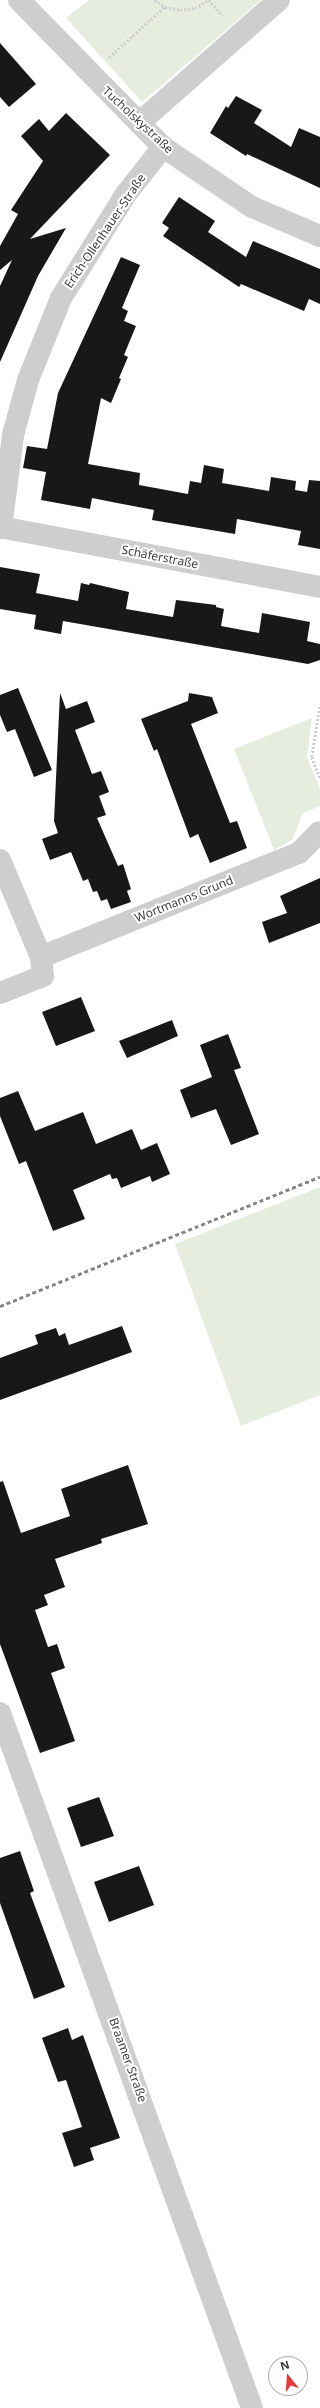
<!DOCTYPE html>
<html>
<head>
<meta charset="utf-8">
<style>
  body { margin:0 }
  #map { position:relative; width:320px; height:2408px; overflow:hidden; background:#fff; font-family:"Open Sans",sans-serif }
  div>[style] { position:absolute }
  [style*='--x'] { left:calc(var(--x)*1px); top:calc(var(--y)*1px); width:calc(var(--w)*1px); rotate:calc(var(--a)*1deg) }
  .green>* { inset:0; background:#e6eddf }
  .building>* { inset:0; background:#181818 }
  .path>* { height:2.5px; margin-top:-1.25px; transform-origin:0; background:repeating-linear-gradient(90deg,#cecece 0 2px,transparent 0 4px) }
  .minor>* { height:22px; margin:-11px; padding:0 11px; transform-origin:11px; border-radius:11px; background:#cecece }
  .rail>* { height:3px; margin-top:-1.5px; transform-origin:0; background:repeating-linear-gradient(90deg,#868686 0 4px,transparent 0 7px) }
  span { translate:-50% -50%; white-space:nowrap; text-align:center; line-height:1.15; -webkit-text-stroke:4px #fff; paint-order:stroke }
  .street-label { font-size:12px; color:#313131 }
  .north { position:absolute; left:268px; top:2356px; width:40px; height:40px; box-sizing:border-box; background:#fff; border:1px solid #adadad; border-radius:50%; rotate:343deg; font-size:11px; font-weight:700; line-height:16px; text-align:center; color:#313131 }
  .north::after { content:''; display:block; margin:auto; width:14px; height:18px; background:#e33938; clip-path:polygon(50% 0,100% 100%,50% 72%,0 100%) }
</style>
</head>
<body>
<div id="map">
  <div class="green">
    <i style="clip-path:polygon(89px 0,261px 0,142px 102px,66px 18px)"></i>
    <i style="clip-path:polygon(312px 718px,307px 757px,320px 789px,320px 806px,303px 813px,292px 840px,274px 850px,234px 749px)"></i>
    <i style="clip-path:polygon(320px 1187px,320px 1395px,241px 1426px,175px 1244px)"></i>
  </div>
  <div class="building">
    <i style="clip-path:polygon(0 43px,36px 84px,9px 107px,0 97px)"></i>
    <i style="clip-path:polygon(236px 96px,262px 110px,254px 123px,291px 147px,299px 128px,320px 137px,320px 188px,247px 154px,246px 156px,210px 133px,226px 106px,228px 108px)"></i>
    <i style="clip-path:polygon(66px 113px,110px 155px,30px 239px,66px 228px,38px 276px,0 362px,0 286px,12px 260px,0 270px,0 246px,18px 214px,11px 210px,43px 161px,21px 136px,39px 119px,49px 131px)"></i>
    <i style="clip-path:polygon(179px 197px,215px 221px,208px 232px,246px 257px,253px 241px,320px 269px,320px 304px,309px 299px,304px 311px,241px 284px,239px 287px,163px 236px,169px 228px,162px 223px)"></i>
    <i style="clip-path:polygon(121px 257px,140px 265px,122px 308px,128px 311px,124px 321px,136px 326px,124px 355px,128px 357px,119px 378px,121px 379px,111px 403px,101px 398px,88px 464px,140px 473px,139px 485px,188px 494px,190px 481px,201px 483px,204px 465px,224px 469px,222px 483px,269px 491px,271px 477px,296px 481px,295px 490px,307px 492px,309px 480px,320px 481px,320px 549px,298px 545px,301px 531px,237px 519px,235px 534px,152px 520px,154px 510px,112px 502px,92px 498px,90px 509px,41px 500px,46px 472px,23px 468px,27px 446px,47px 449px,58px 393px)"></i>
    <i style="clip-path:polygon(0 567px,40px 574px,36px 593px,78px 601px,81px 583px,89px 585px,90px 583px,129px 592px,126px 609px,173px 617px,176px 600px,216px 605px,216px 607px,224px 609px,221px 626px,259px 633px,262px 613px,310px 622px,307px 641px,320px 644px,320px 660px,308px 664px,63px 621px,61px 634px,34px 629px,36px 615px,0 609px)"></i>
    <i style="clip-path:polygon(18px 688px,52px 770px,34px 777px,15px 729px,7px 732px,0 715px,0 695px)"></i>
    <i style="clip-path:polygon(60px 693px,66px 709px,87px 701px,95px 722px,75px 730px,92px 774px,101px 771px,109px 792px,99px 796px,106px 815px,97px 818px,118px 866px,123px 864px,131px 889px,127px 891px,131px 902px,111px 909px,107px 899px,101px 901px,97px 891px,93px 892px,88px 879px,83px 881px,71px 852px,50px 860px,42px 839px,58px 833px,54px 821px)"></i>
    <i style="clip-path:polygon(189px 693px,212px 697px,218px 713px,191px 724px,230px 823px,237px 821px,247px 848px,210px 863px,198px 834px,190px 838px,157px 749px,154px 751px,141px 719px,188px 701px)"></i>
    <i style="clip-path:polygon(320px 878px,320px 923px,269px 943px,262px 922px,287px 913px,280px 896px)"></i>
    <i style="clip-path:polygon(81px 997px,95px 1031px,56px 1046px,42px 1012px)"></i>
    <i style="clip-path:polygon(172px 1020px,178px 1036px,127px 1058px,119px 1041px)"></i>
    <i style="clip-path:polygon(228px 1034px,241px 1068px,234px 1070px,259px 1134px,231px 1145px,216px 1109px,191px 1118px,180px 1090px,212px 1077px,200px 1045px)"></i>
    <i style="clip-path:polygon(18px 1091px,35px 1131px,83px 1112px,96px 1144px,132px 1129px,141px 1150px,157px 1143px,170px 1174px,152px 1182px,150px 1176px,121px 1188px,117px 1178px,112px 1179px,110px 1174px,73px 1190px,85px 1219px,53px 1231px,26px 1161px,19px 1164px,0 1116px,0 1098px)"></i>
    <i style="clip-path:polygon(122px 1326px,132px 1352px,0 1400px,0 1358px,38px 1344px,35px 1335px,56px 1328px,59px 1336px,65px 1333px,69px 1345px)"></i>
    <i style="clip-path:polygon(128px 1465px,148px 1524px,101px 1539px,102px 1543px,55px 1559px,65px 1587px,44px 1595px,48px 1605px,35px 1610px,48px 1647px,57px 1644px,65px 1668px,51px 1673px,75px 1741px,40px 1753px,0 1644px,0 1482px,3px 1481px,21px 1533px,70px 1516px,61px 1489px)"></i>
    <i style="clip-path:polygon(99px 1797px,114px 1836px,81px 1847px,67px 1808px)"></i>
    <i style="clip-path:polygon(20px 1851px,34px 1891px,30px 1893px,65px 1987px,34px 1999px,0 1903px,0 1858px)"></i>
    <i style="clip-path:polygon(139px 1866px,154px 1905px,109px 1922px,94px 1882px)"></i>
    <i style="clip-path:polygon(68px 2028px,72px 2040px,83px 2035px,120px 2138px,90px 2148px,94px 2160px,74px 2167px,62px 2133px,82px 2127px,66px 2080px,58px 2082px,42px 2038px)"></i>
  </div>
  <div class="path">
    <i style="--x:155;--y:0;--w:12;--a:35"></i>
    <i style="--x:165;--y:7;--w:15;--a:11"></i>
    <i style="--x:180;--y:10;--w:15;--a:-8"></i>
    <i style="--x:195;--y:8;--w:16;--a:-30"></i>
    <i style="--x:209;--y:0;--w:21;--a:49"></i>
    <i style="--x:109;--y:57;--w:75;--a:-41.8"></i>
    <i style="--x:320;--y:707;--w:51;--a:99.1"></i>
    <i style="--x:312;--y:757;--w:22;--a:69"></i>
  </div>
  <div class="minor">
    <i style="--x:19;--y:0;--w:206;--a:45.6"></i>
    <i style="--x:163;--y:147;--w:107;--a:34"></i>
    <i style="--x:252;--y:207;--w:74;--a:23.1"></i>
    <i style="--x:139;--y:123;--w:186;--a:-41.3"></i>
    <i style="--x:0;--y:527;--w:326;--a:10.6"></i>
    <i style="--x:1;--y:528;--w:94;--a:-82.6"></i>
    <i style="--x:13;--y:435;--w:57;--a:-74.7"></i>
    <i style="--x:28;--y:380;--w:88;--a:-68.1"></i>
    <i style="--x:61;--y:298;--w:123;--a:-58"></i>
    <i style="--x:126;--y:194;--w:60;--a:-51.8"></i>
    <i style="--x:0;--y:860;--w:105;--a:67.1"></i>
    <i style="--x:0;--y:993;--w:46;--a:-21.6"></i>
    <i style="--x:43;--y:976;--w:19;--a:-96"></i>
    <i style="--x:41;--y:957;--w:278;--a:-22"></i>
    <i style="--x:299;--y:853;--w:29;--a:-46"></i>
    <i style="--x:0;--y:1713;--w:739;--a:70.07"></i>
  </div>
  <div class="rail">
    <i style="--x:0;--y:1306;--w:345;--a:-22"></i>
  </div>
  <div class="street-label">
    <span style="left:138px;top:120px;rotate:43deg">Tucholskystraße</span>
    <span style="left:105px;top:231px;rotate:-56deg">Erich-Ollenhauer-Straße</span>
    <span style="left:160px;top:557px;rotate:11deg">Schäferstraße</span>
    <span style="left:184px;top:899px;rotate:-22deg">Wortmanns Grund</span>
    <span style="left:128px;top:2060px;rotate:70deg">Braamer Straße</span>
  </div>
  <div class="north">N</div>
</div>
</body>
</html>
